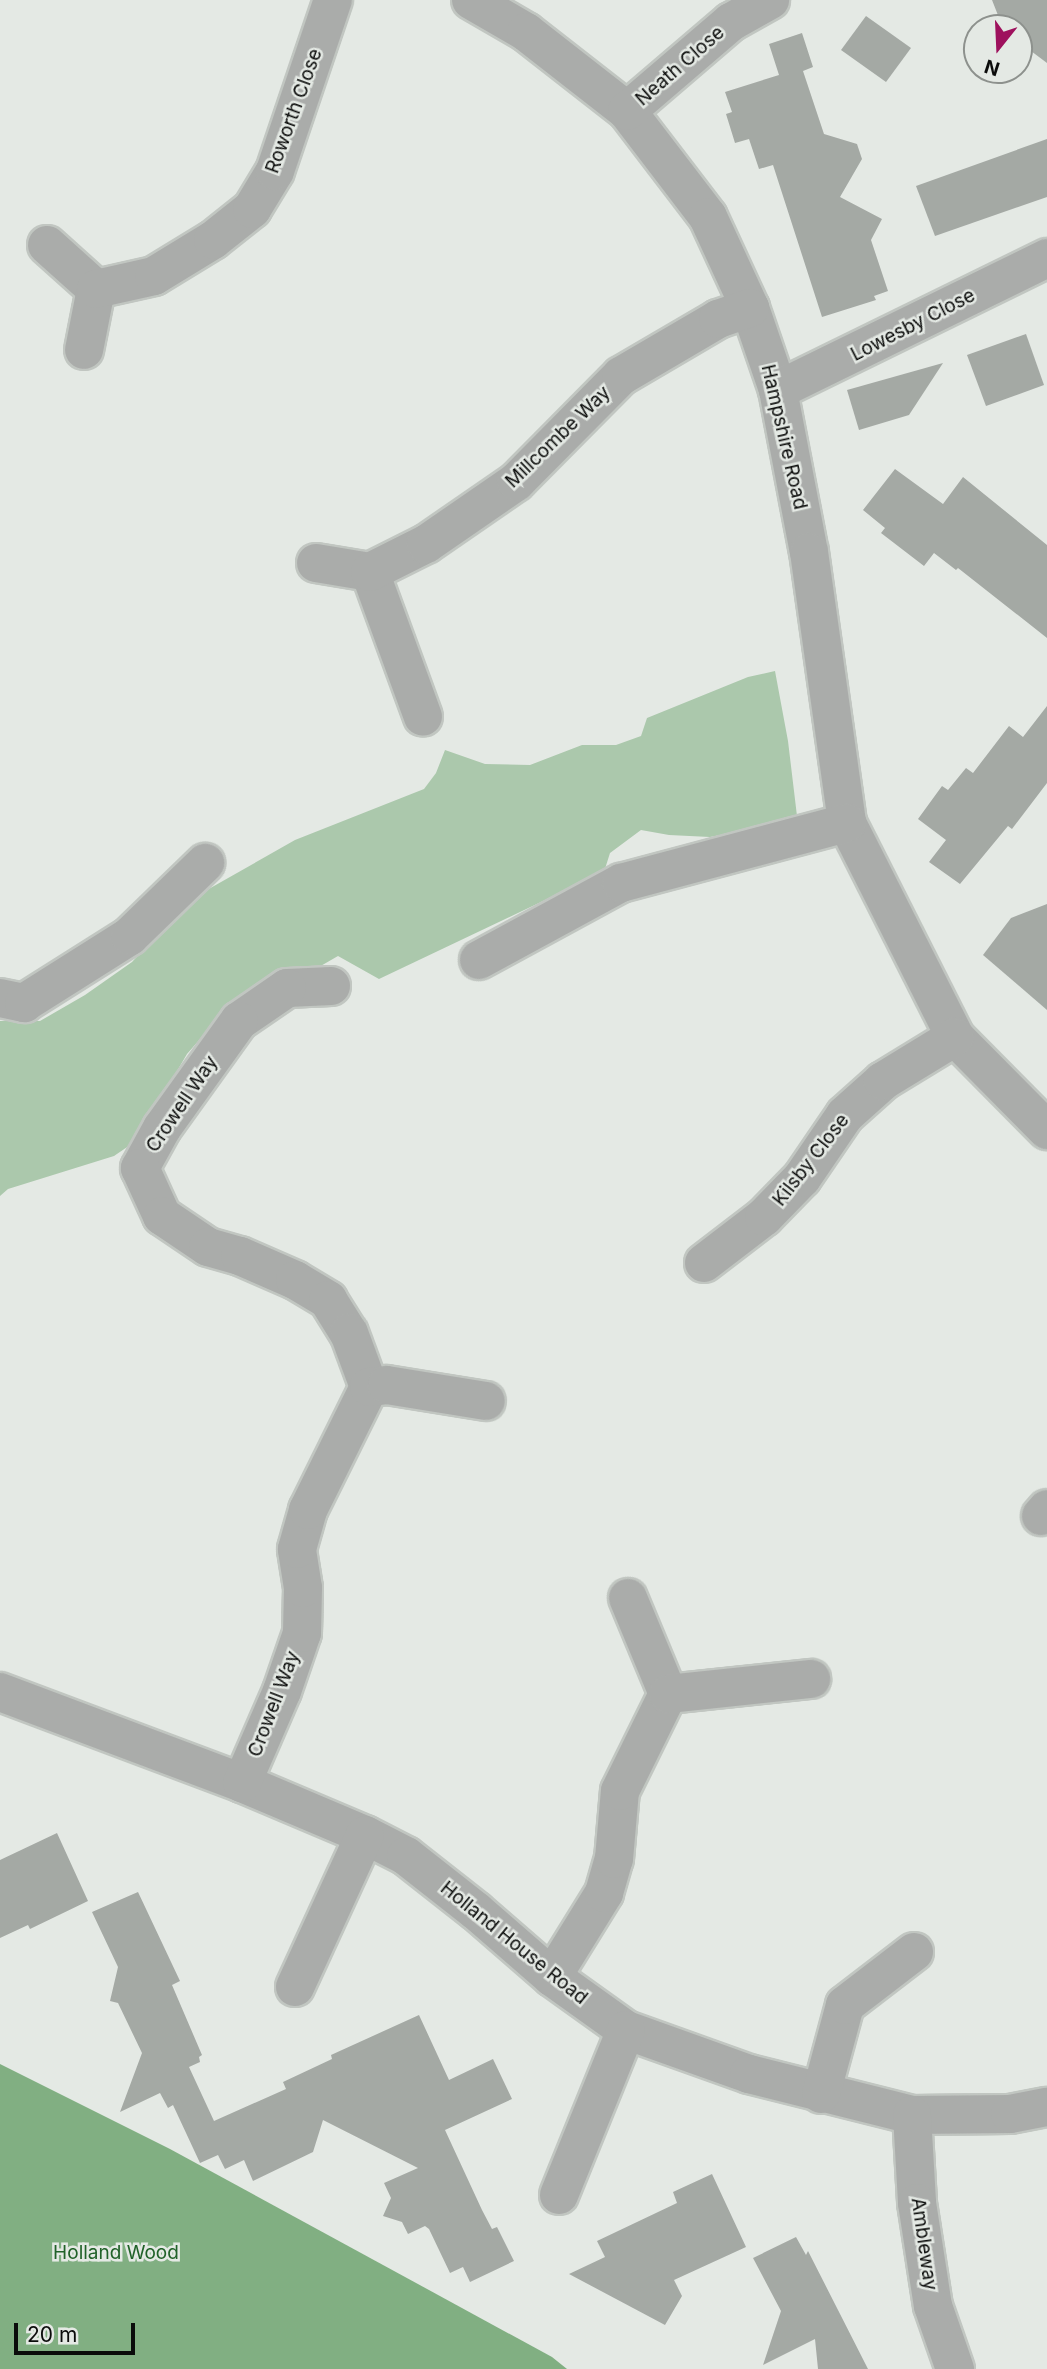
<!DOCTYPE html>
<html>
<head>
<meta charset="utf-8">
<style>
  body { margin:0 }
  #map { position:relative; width:1047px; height:2369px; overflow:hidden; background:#e4e9e4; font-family:Inter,sans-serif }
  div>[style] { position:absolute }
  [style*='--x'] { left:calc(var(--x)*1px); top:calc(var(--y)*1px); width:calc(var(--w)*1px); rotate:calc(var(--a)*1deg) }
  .green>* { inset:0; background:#abc8ac }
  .forest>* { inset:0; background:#81af82 }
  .building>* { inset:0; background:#a4a9a4 }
  .roads { filter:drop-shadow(2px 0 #c1c6c1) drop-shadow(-2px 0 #c1c6c1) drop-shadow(0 2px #c1c6c1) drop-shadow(0 -2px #c1c6c1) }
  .minor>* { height:38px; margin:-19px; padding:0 19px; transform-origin:19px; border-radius:19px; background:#aaacaa }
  span { translate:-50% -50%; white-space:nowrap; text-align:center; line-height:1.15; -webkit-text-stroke:5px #e4e9e4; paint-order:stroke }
  .street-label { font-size:19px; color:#0b0c0b }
  .park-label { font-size:19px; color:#216229 }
  .north { position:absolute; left:963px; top:14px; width:70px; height:70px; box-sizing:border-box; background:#e4e9e4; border:2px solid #8d918d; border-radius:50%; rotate:198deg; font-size:19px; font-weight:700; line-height:28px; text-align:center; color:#0b0c0b }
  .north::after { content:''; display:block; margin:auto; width:24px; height:32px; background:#9e115d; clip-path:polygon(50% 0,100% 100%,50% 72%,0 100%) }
  .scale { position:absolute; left:14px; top:2323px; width:121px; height:32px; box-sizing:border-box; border:4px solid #0b0c0b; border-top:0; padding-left:9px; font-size:21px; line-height:24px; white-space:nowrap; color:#0b0c0b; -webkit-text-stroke:5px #e4e9e4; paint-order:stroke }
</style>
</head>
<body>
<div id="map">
  <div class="green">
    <i style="clip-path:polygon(775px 671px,788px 741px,797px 816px,753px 829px,710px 837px,669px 835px,641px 830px,610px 853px,604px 872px,379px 979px,338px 956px,312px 971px,261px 982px,227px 1008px,187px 1054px,136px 1141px,114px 1156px,8px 1189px,0 1196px,0 1021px,40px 1021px,85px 995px,132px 962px,191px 899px,295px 840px,424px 789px,436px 773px,445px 750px,485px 764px,530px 765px,582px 745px,616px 745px,641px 736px,647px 718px,748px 677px)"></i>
  </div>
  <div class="forest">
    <i style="clip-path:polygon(0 2064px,170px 2149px,552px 2357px,567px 2369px,0 2369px)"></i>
  </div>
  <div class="building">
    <i style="clip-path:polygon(992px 0,1047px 0,1047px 63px,1019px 42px,1019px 28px,1003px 28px)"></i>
    <i style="clip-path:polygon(866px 16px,911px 48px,886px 82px,841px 50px)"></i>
    <i style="clip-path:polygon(802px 33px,813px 67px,803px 71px,824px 134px,857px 144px,862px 159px,840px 197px,882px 219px,871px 240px,888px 291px,874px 296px,876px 300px,822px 317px,773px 165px,759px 169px,749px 139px,735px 143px,726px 114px,732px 112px,725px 92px,779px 75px,769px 44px)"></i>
    <i style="clip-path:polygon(1047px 139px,1047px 197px,935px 236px,916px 186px)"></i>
    <i style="clip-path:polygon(1026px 334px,1044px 385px,986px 406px,967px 355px)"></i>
    <i style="clip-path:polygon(943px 363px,909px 415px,859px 430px,847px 390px)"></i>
    <i style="clip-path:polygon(895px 469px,943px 504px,963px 477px,1047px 545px,1047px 638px,958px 568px,956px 570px,934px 553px,924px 566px,881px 533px,885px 528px,863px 510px)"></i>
    <i style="clip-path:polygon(1047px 706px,1047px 783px,1012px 829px,1008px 826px,960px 884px,929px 862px,946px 840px,918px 819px,942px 786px,948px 790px,966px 768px,973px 773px,1009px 726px,1023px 737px)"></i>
    <i style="clip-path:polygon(1047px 904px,1047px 1010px,983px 955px,1011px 918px)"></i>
    <i style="clip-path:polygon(57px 1833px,88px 1901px,30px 1929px,28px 1925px,0 1938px,0 1860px)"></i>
    <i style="clip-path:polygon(138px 1892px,180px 1981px,172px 1985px,202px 2055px,199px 2057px,200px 2062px,189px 2067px,214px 2121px,286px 2089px,283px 2082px,332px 2059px,331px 2055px,419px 2015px,449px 2080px,493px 2059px,512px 2099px,445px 2130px,482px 2210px,492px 2229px,497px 2227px,514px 2261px,470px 2282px,463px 2267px,450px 2273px,429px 2229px,425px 2226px,408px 2234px,402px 2222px,383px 2216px,391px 2198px,384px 2183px,418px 2168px,323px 2120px,313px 2152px,253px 2181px,244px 2160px,225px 2169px,218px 2155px,200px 2163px,173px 2105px,168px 2108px,160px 2093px,120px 2112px,142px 2053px,118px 2003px,110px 2001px,118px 1967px,92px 1912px)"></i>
    <i style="clip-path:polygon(712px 2174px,746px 2247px,674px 2280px,682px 2296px,665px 2325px,569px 2274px,605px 2257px,597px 2241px,677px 2203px,673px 2192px)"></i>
    <i style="clip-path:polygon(796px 2237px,806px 2255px,808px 2251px,868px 2369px,818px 2369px,815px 2339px,763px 2365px,781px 2311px,753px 2258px)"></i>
  </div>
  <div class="roads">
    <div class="minor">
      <i style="--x:471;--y:0;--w:64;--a:30.2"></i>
      <i style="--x:526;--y:32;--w:128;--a:38"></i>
      <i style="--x:627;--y:111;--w:133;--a:52.6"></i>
      <i style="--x:708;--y:217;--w:100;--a:65.2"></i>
      <i style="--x:750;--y:308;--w:87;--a:71.1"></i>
      <i style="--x:778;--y:390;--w:165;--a:79.2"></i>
      <i style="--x:809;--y:552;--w:274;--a:82"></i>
      <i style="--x:847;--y:823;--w:240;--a:63.2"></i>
      <i style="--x:955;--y:1037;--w:131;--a:45.3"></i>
      <i style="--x:627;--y:111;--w:137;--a:-40.6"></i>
      <i style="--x:731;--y:22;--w:45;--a:-29.4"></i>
      <i style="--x:47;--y:245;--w:66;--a:41.9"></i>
      <i style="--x:96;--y:289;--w:62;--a:101.1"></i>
      <i style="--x:96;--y:289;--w:59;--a:-12.6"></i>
      <i style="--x:154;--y:276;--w:69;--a:-31.4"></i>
      <i style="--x:213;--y:240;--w:50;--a:-38.5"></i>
      <i style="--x:252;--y:209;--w:44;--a:-58.8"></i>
      <i style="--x:275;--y:171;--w:181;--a:-71.3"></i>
      <i style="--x:778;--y:390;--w:300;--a:-26.1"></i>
      <i style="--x:316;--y:563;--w:55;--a:9.5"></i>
      <i style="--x:370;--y:572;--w:154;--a:69.9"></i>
      <i style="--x:370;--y:572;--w:63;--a:-26.6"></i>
      <i style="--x:426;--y:544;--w:109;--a:-34.6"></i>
      <i style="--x:516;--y:482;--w:149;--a:-45.3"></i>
      <i style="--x:621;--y:376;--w:113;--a:-30.4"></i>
      <i style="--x:718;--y:319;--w:34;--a:-19"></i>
      <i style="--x:479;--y:960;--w:162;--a:-28.5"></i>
      <i style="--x:621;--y:883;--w:234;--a:-14.9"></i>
      <i style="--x:331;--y:986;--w:44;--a:177.4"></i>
      <i style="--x:287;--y:988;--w:58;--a:145.5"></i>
      <i style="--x:239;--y:1021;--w:132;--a:125.7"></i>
      <i style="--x:162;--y:1128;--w:46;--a:118.8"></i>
      <i style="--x:140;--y:1168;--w:53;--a:65.4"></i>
      <i style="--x:162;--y:1216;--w:55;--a:34"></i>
      <i style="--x:208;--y:1247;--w:33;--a:16"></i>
      <i style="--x:240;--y:1256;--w:60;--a:23.6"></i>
      <i style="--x:295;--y:1280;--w:39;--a:31"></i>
      <i style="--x:328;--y:1300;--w:39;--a:58"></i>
      <i style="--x:349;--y:1333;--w:58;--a:69.7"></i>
      <i style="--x:0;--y:998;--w:25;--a:12"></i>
      <i style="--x:24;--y:1003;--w:125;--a:-32.3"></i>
      <i style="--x:130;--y:936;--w:105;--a:-44.2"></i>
      <i style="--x:704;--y:1263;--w:76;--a:-37.5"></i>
      <i style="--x:764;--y:1217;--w:54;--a:-45.7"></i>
      <i style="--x:802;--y:1178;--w:76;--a:-55.7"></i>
      <i style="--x:845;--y:1115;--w:51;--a:-41.8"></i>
      <i style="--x:883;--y:1081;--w:84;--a:-31.4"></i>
      <i style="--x:1041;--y:1516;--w:9;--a:-49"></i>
      <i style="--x:628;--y:1598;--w:104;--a:67.4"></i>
      <i style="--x:0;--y:1692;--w:259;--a:20.6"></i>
      <i style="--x:242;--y:1783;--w:134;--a:22.9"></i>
      <i style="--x:365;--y:1835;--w:46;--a:27.1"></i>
      <i style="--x:406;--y:1856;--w:89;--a:38.2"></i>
      <i style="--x:476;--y:1911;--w:101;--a:41"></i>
      <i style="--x:552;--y:1977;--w:91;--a:35.6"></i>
      <i style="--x:626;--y:2030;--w:131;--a:19.7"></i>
      <i style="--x:749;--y:2074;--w:168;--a:14.1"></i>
      <i style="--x:912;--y:2115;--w:98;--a:-0.6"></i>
      <i style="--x:1010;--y:2114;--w:38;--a:-11"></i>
      <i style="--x:242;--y:1783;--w:100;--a:-66.5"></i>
      <i style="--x:282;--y:1691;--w:61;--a:-71"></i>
      <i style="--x:302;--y:1633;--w:45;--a:-88.7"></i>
      <i style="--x:303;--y:1588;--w:39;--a:-99"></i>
      <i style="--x:297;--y:1549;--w:41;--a:-74.2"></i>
      <i style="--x:308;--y:1510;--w:137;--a:-63.6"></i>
      <i style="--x:369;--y:1387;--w:18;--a:-6"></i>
      <i style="--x:387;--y:1385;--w:100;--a:9.2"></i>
      <i style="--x:552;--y:1977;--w:99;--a:-58.2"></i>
      <i style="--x:604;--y:1893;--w:35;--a:-74"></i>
      <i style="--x:614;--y:1859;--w:68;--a:-85"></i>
      <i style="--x:620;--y:1791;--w:108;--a:-63.7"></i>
      <i style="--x:668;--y:1694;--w:144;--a:-6"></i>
      <i style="--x:295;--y:1987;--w:167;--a:-65.3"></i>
      <i style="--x:821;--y:2094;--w:92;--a:-74.9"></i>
      <i style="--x:845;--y:2005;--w:87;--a:-37.5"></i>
      <i style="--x:912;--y:2115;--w:88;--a:86.7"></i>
      <i style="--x:917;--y:2203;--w:104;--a:81.2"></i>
      <i style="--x:933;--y:2306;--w:67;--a:70.8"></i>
      <i style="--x:559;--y:2195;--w:178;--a:-67.9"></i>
    </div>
  </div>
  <div class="street-label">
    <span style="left:680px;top:66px;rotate:-41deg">Neath Close</span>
    <span style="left:294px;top:111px;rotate:-70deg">Roworth Close</span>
    <span style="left:913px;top:325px;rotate:-27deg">Lowesby Close</span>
    <span style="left:558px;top:437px;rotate:-44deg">Millcombe Way</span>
    <span style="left:784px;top:437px;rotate:77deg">Hampshire Road</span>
    <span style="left:182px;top:1104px;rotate:-56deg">Crowell Way</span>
    <span style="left:811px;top:1160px;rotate:-52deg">Kilsby Close</span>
    <span style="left:274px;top:1704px;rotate:-69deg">Crowell Way</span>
    <span style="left:514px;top:1943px;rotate:39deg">Holland House Road</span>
    <span style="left:924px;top:2244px;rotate:82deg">Ambleway</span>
  </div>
  <div class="park-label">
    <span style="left:116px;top:2253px">Holland Wood</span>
  </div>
  <div class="north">N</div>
  <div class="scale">20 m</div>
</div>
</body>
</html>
